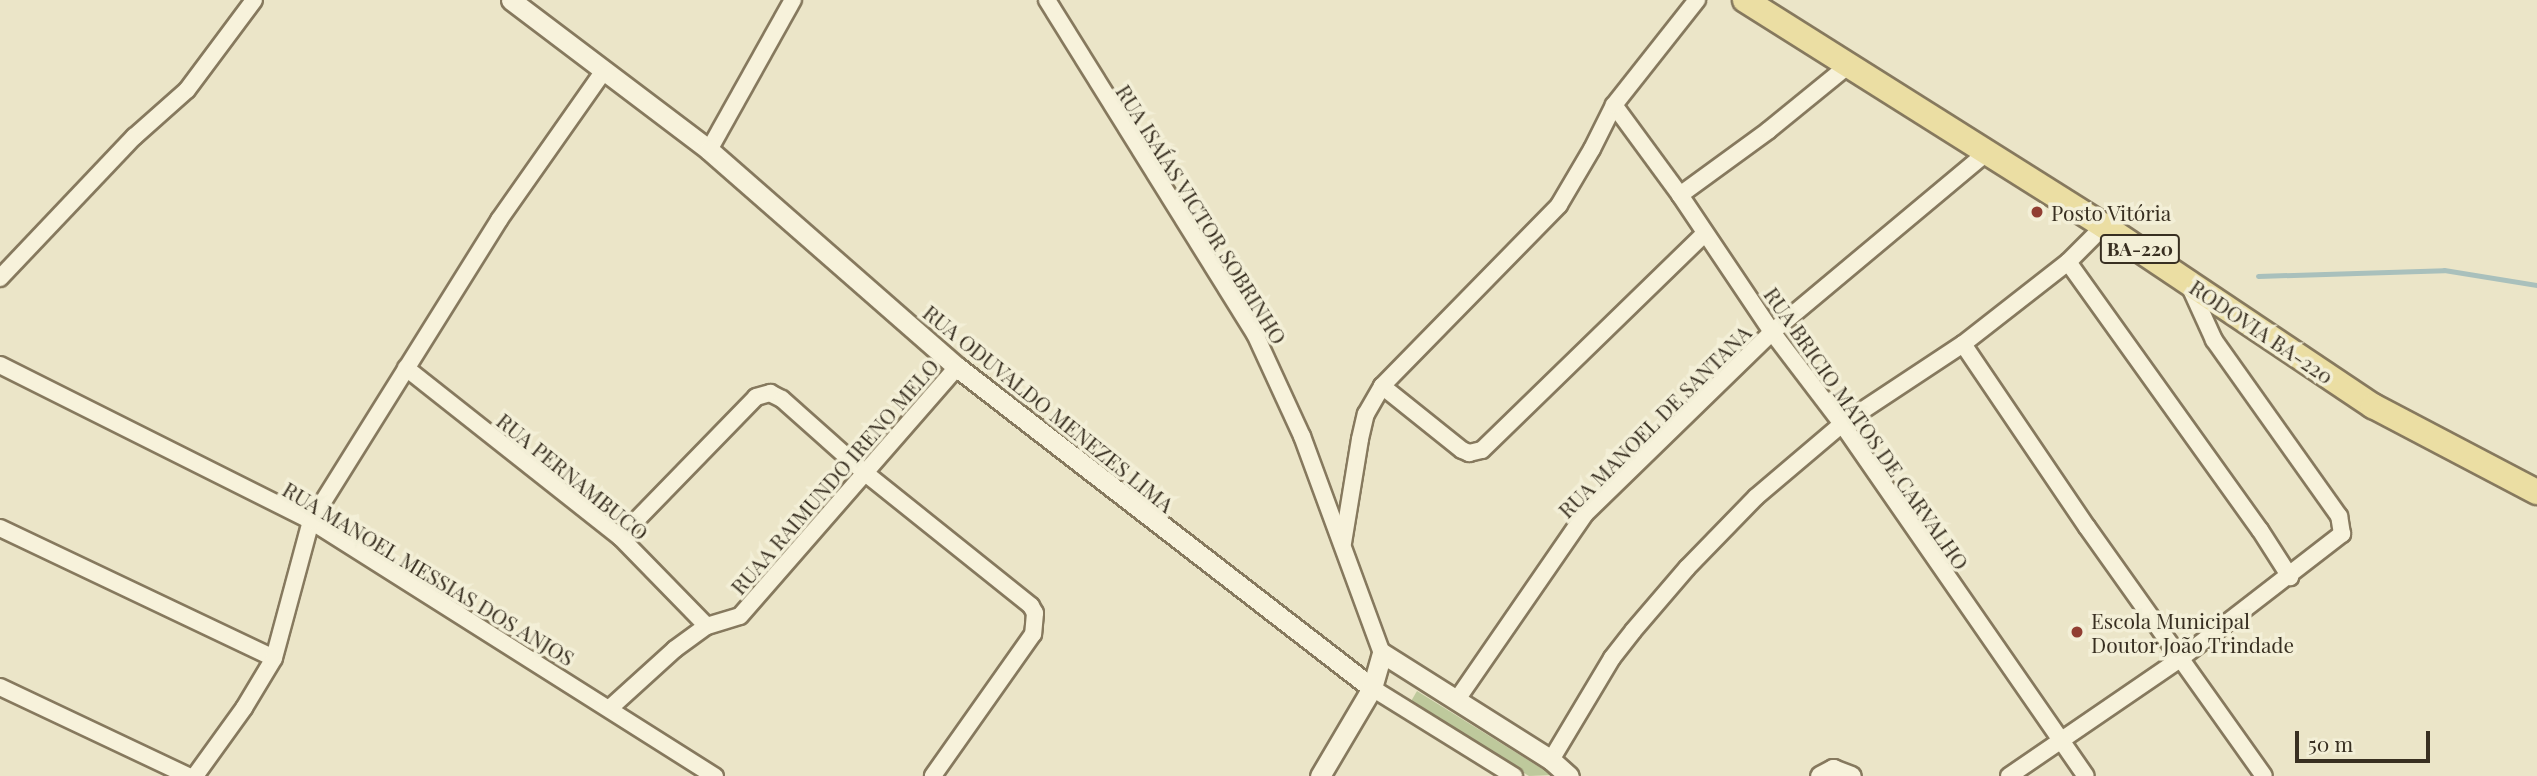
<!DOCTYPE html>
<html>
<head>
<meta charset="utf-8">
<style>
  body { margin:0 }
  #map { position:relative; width:2537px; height:776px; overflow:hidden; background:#ebe5c8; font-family:"Playfair Display",serif }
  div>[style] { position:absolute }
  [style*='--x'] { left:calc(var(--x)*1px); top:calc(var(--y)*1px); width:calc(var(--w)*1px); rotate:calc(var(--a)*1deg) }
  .green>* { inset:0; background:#bec99c }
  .stream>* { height:5px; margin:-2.5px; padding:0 2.5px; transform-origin:2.5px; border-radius:2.5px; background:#a9c0bc }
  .roads { filter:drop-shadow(2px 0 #86795e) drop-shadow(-2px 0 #86795e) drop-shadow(0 2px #86795e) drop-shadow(0 -2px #86795e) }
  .minor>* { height:16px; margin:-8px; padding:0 8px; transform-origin:8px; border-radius:8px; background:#f7f2db }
  .tertiary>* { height:19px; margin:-9.5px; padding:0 9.5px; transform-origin:9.5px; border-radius:9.5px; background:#f7f2db }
  .primary>* { height:24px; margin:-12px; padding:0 12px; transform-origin:12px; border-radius:12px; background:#ebdea3 }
  .dots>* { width:19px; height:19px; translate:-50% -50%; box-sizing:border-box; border:4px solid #f3efd7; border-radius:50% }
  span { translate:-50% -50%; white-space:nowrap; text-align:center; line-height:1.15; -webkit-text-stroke:7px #f3efd7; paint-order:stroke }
  .shield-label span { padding:2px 5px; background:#f3efd7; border:2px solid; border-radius:5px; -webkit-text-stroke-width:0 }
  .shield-label { font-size:19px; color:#382f21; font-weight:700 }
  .poi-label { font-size:21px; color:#382f21 }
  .left { translate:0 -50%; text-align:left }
  .street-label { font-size:21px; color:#382f21 }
  .scale { position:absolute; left:2295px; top:731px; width:135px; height:32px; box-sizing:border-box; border:4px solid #382f21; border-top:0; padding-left:9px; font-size:21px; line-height:24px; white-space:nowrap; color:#382f21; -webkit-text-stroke:5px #f3efd7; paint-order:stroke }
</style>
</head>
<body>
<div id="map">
  <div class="green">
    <i style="clip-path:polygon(1417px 691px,1552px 775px,1529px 776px,1410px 703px)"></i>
  </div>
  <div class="stream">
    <i style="--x:2258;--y:276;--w:186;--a:-1.8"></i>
    <i style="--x:2444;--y:270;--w:94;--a:9.2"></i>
  </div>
  <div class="roads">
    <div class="minor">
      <i style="--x:1047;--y:0;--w:393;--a:58.1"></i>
      <i style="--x:1255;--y:334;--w:112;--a:65.3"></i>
      <i style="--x:1302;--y:436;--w:231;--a:69.8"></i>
      <i style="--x:1614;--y:105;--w:112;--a:53.7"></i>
      <i style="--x:1680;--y:195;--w:165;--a:56.1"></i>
      <i style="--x:1772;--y:332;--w:116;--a:52.7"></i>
      <i style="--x:1842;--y:424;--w:428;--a:55.3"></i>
      <i style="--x:709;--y:150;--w:172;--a:-60.8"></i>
      <i style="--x:1680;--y:195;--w:110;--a:-36.1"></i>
      <i style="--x:1769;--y:130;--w:104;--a:-39.2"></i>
      <i style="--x:2068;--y:262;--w:330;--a:54.4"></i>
      <i style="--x:2260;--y:530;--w:56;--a:57.4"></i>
      <i style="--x:0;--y:278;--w:195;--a:-46.5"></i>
      <i style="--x:134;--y:137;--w:71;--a:-41.6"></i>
      <i style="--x:187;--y:90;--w:112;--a:-53.3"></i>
      <i style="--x:1963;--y:344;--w:221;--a:55.9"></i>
      <i style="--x:2087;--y:527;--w:305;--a:54.6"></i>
      <i style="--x:0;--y:365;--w:348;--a:26.6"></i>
      <i style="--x:311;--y:521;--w:478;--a:32.3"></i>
      <i style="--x:406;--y:368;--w:273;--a:38.3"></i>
      <i style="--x:620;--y:537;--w:124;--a:45.7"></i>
      <i style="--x:1382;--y:386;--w:102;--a:38.7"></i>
      <i style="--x:1462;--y:450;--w:8;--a:23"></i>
      <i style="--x:1469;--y:453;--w:13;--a:-13"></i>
      <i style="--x:1482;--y:450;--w:311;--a:-44.2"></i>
      <i style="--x:0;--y:528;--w:303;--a:25.4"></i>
      <i style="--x:620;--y:537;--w:195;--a:-45.8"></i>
      <i style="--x:756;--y:397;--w:15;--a:-16"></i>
      <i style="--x:770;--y:393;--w:13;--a:27"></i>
      <i style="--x:782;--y:399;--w:110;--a:41.7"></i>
      <i style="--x:864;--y:472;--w:214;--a:38.7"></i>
      <i style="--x:1031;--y:606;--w:8;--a:60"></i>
      <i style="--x:1035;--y:613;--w:21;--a:95"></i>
      <i style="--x:1033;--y:634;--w:174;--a:125.2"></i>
      <i style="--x:1343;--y:543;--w:105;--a:-80.7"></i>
      <i style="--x:1360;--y:439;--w:26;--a:-77"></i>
      <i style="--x:1366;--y:414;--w:32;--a:-60"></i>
      <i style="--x:1382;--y:386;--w:253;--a:-45.6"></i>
      <i style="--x:1559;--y:205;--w:65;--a:-59.5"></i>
      <i style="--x:1592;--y:149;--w:49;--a:-63.4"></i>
      <i style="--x:1614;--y:105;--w:134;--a:-51.7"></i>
      <i style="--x:0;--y:687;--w:208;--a:25.3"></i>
      <i style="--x:1372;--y:688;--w:167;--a:31.8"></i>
      <i style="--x:1456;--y:701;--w:227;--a:-55.4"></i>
      <i style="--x:1585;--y:514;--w:261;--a:-44.2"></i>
      <i style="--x:1772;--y:332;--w:279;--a:-39.9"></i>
      <i style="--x:610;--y:708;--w:88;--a:-42.2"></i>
      <i style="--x:675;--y:649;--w:39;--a:-36"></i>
      <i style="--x:707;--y:626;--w:34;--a:-17"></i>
      <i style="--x:740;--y:616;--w:330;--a:-48.9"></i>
      <i style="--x:1551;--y:760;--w:119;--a:-59.1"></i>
      <i style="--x:1612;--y:658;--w:34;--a:-52"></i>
      <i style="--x:1633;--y:631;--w:83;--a:-49.4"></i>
      <i style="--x:1687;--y:568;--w:99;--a:-45.8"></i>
      <i style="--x:1756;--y:497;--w:113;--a:-40.3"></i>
      <i style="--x:1842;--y:424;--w:145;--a:-33.5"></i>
      <i style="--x:1963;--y:344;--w:133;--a:-38"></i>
      <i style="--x:2068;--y:262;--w:51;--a:-45"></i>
      <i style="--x:195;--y:776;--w:84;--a:-54.2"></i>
      <i style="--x:244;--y:708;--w:58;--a:-59"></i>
      <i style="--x:274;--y:658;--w:142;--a:-74.9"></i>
      <i style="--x:311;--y:521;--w:355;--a:-58"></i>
      <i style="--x:499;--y:220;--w:181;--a:-54.9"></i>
      <i style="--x:2009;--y:776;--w:207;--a:-34.4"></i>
      <i style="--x:2180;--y:659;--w:205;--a:-37.7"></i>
      <i style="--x:2342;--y:534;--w:18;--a:-99"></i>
      <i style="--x:2339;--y:516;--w:216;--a:-125.4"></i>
      <i style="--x:2214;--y:340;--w:60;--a:-114.4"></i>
    </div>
    <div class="tertiary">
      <i style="--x:511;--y:0;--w:248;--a:37.1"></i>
      <i style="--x:709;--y:150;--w:330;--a:41.2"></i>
      <i style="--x:957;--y:367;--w:525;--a:37.72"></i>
      <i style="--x:1320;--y:776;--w:102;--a:-59.4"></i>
      <i style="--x:1372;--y:688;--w:36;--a:-74"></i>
      <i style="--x:1382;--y:653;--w:200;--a:32.3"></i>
      <i style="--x:1551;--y:760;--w:24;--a:42"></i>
      <i style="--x:1820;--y:776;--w:15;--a:-28"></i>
      <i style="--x:1833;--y:769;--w:19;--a:21"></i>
    </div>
    <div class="primary">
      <i style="--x:1745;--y:0;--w:424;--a:32.2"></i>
      <i style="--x:2104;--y:226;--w:324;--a:33.8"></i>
      <i style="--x:2373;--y:406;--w:185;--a:27.7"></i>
    </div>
  </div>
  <div class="dots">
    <i style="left:2037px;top:212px;background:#913e32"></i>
    <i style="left:2077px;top:632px;background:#913e32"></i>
  </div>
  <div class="shield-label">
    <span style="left:2140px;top:249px">BA-220</span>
  </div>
  <div class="poi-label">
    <span class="left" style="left:2051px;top:212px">Posto Vitória</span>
    <span class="left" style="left:2091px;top:632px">Escola Municipal<br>Doutor João Trindade</span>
  </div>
  <div class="street-label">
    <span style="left:1202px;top:214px;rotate:58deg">RUA ISAÍAS VICTOR SOBRINHO</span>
    <span style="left:2262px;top:331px;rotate:34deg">RODOVIA BA-220</span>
    <span style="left:1049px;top:408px;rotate:39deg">RUA ODUVALDO MENEZES LIMA</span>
    <span style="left:1654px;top:421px;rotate:-45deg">RUA MANOEL DE SANTANA</span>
    <span style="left:1867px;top:428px;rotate:55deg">RUA BRICIO MATOS DE CARVALHO</span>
    <span style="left:573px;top:476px;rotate:39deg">RUA PERNAMBUCO</span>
    <span style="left:834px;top:476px;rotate:-49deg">RUAA RAIMUNDO IRENO MELO</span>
    <span style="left:429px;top:573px;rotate:31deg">RUA MANOEL MESSIAS DOS ANJOS</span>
  </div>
  <div class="scale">50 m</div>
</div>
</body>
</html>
